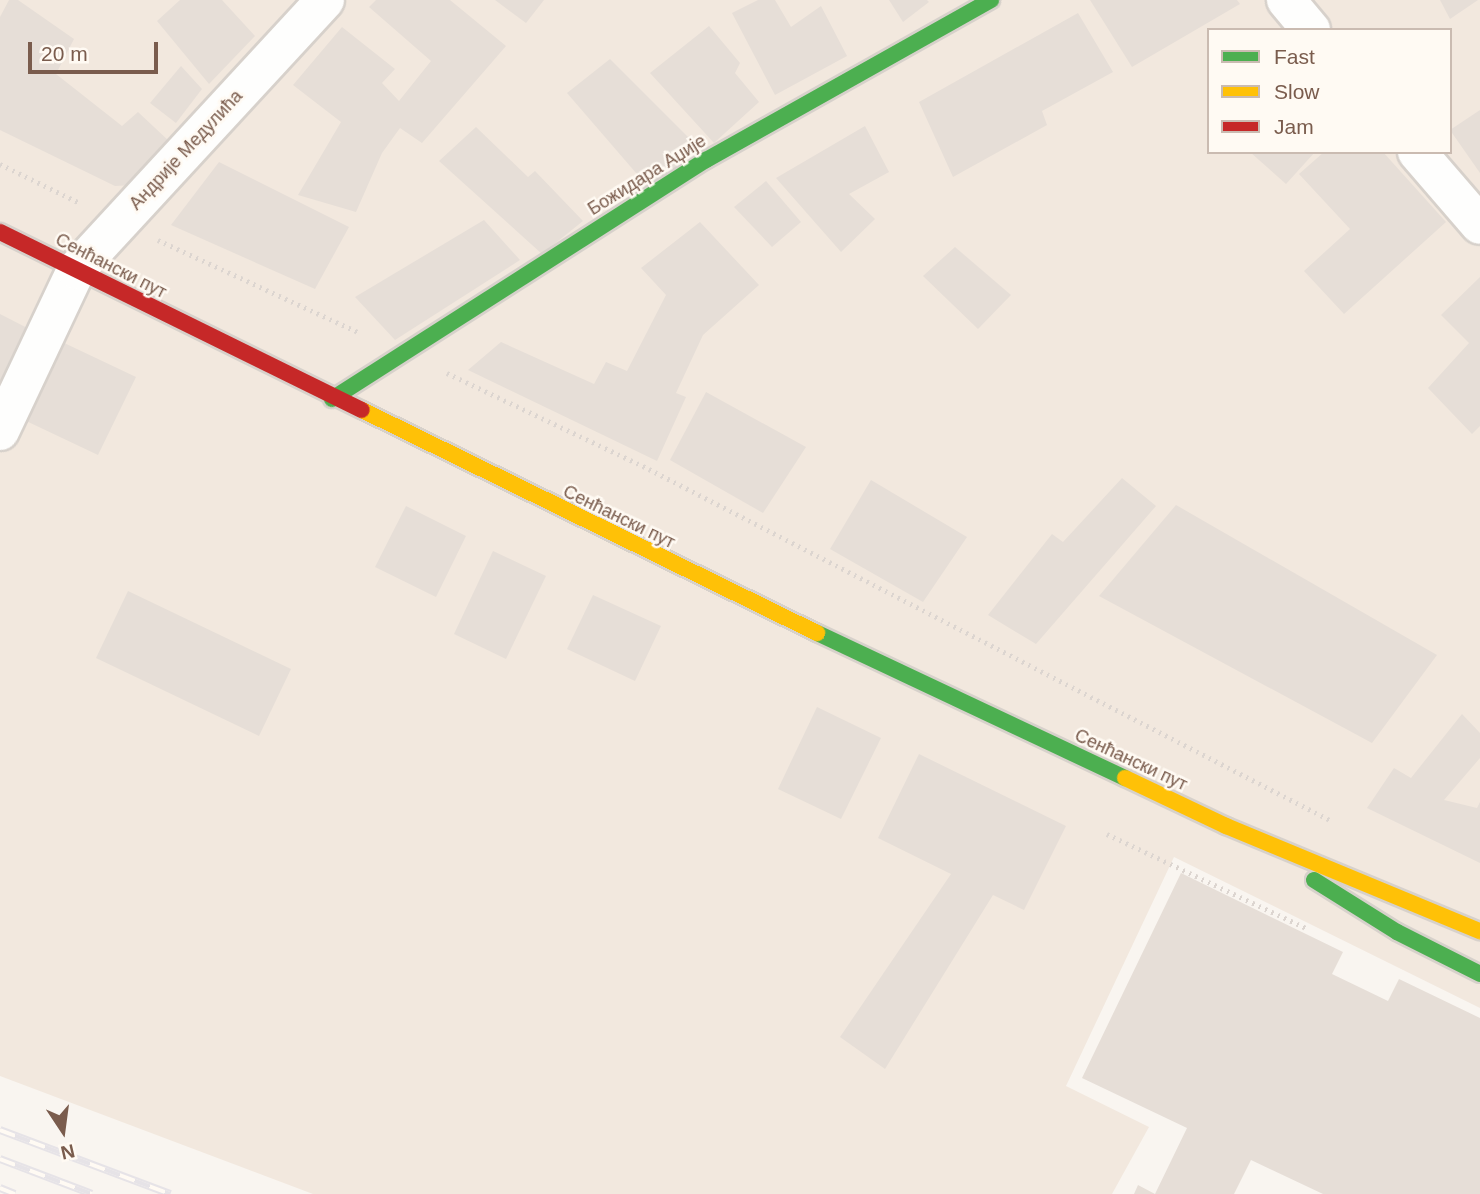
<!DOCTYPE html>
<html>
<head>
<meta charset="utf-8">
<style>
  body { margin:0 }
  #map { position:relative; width:1480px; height:1194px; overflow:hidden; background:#f9f5f0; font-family:Arial,sans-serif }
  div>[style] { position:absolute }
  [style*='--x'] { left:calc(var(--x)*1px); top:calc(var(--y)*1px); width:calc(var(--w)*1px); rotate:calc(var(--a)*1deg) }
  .residential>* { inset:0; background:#f2e8de }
  .building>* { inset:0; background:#e6ded7 }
  .path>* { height:4.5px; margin-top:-2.25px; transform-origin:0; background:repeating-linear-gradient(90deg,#dcd5d0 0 2px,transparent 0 7px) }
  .roads { filter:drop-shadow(2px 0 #d7d1cb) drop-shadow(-2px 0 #d7d1cb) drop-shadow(0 2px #d7d1cb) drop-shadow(0 -2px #d7d1cb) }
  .street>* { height:38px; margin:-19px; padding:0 19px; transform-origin:19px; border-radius:19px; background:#fefefd }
  .fast>* { height:16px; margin:-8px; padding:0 8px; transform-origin:8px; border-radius:8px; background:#4caf50 }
  .slow>* { height:16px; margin:-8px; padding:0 8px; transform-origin:8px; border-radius:8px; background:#ffc107 }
  .jam>* { height:16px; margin:-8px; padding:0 8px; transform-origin:8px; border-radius:8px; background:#c62828 }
  .rail>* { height:8px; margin-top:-4px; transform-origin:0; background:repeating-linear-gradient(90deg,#fffaf3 0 16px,#e6e3e7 0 32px); box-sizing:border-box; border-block:2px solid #e6e3e7 }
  span { translate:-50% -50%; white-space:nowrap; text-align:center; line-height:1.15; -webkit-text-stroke:5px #fffaf3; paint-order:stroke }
  .street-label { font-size:18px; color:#7a5c4d }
  .legend { position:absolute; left:1207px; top:28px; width:245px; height:126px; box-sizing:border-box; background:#fffaf3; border:2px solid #cabbb1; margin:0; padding:9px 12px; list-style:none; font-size:21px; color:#7a5c4d }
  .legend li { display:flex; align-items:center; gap:14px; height:35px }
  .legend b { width:35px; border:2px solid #cabbb1 }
  .north { position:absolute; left:28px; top:1096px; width:70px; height:70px; -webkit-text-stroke:5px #fffaf3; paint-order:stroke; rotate:167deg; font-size:19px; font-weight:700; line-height:28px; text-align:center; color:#7a5c4d }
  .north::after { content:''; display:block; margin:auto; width:24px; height:32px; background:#7a5c4d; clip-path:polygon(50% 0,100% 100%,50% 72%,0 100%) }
  .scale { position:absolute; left:28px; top:42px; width:130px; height:32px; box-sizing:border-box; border:4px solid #7a5c4d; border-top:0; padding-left:9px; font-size:21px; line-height:24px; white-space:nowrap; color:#7a5c4d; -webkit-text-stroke:5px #fffaf3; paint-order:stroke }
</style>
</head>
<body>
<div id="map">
  <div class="residential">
    <i style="clip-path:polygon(evenodd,0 0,1480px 0,1480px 1008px,1174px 857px,1066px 1086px,1149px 1127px,1112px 1194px,313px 1194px,0 1076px,0 0,1209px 30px,1450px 30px,1450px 152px,1209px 152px,1209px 30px)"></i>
  </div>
  <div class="building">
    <i style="clip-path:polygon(9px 0,18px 0,74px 39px,56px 74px,122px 126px,138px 112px,170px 142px,133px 185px,115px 186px,0 130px,0 17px)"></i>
    <i style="clip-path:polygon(180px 0,222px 0,255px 36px,209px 84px,157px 21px)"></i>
    <i style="clip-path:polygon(376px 0,450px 0,506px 46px,422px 143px,400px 128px,382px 153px,356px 212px,298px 195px,341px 122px,293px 85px,342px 27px,395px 69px,382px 83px,399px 101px,431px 61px,369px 7px)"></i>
    <i style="clip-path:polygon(495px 0,544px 0,526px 23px)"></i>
    <i style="clip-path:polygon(758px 0,775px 0,791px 27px,821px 6px,847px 56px,775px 95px,732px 13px)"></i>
    <i style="clip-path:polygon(889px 0,927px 0,929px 2px,903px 22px)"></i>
    <i style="clip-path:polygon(1090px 0,1237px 0,1240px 4px,1132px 67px)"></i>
    <i style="clip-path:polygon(1440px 0,1478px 0,1450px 19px)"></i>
    <i style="clip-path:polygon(1078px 13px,1113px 72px,1042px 111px,1047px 125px,953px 177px,919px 102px)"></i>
    <i style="clip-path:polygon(709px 26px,740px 63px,735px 73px,759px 102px,714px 143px,650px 73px)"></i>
    <i style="clip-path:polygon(610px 59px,699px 148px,649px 188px,567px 93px)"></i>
    <i style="clip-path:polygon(181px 66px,202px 89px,176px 123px,150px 103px)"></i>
    <i style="clip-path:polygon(1480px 110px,1480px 173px,1450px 130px)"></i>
    <i style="clip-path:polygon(865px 126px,889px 172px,849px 194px,875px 219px,841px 252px,776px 178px)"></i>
    <i style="clip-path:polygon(476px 127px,528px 177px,535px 171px,583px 221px,542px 254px,439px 161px)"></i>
    <i style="clip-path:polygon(1250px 152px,1315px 152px,1286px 184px)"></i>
    <i style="clip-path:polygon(1324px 152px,1383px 152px,1446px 222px,1344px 314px,1304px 271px,1350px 229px,1299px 174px)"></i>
    <i style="clip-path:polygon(219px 162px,349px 227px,315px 289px,171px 225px)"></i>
    <i style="clip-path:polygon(766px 181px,801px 222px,772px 247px,734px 207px)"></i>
    <i style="clip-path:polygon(484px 220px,520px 260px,395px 340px,355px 297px)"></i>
    <i style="clip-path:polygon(700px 222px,759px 285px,703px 335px,676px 393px,686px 397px,657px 461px,468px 370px,501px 342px,594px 384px,606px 362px,627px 371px,666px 295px,641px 268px)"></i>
    <i style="clip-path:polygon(955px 247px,1011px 295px,978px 329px,923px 276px)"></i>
    <i style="clip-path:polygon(1480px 277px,1480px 426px,1472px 434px,1428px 388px,1469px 343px,1441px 315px)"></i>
    <i style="clip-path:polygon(0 314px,39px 334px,0 408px)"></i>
    <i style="clip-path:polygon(60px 341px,136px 377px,98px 455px,22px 419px)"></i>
    <i style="clip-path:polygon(706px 392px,806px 447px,763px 513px,670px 460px)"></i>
    <i style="clip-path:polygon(1122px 478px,1156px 506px,1036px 644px,988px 615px,1052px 534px,1063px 542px)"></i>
    <i style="clip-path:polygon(871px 480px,967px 537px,923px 602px,830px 549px)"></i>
    <i style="clip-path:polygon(1176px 505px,1437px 655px,1372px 743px,1099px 596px)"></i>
    <i style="clip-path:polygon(406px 506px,466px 536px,436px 597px,375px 567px)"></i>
    <i style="clip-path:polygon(493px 551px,546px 576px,506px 659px,454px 634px)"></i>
    <i style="clip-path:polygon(128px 591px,291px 669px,259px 736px,96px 658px)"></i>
    <i style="clip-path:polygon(593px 595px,661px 626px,635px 681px,567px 649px)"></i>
    <i style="clip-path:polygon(817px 707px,881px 738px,841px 819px,778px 789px)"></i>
    <i style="clip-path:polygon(1462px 714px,1480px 733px,1480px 758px,1444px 800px,1477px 808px,1480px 802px,1480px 863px,1367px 808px,1394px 768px,1411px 778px)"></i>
    <i style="clip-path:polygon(919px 754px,1066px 826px,1024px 910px,993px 895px,885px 1069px,840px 1037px,951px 874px,878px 838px)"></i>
    <i style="clip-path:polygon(1181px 873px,1343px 952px,1332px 974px,1388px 1001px,1399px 979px,1480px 1018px,1480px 1194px,1323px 1194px,1251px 1160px,1234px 1194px,1134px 1194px,1138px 1185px,1155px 1194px,1187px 1128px,1082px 1078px)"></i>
  </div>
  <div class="path">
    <i style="--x:0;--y:164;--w:89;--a:26"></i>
    <i style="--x:158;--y:240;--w:222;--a:24.7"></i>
    <i style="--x:447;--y:373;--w:224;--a:25.4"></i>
    <i style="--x:649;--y:469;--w:768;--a:27.27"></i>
    <i style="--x:1107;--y:834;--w:222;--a:25.3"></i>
  </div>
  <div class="roads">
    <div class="street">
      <i style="--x:1286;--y:0;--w:39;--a:50"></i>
      <i style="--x:1417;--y:152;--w:96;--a:49.2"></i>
      <i style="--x:0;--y:431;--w:178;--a:-64.7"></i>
      <i style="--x:76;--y:270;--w:367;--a:-47.3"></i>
    </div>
    <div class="fast">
      <i style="--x:332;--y:399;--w:444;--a:-32.6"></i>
      <i style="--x:706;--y:160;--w:327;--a:-29.3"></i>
      <i style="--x:817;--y:633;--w:340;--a:25.2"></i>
      <i style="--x:1314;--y:880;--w:98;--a:32.1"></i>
      <i style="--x:1397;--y:932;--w:93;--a:26.8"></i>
    </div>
    <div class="slow">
      <i style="--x:362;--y:410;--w:507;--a:26.11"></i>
      <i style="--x:1125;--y:778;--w:112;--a:25.4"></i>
      <i style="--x:1226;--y:826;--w:275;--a:22.5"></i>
    </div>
    <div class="jam">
      <i style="--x:0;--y:232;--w:403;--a:26.2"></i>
    </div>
  </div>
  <div class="rail">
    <i style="--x:0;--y:1130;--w:182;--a:20.6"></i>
    <i style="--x:0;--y:1159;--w:98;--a:20.8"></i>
    <i style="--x:0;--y:1188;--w:16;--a:22"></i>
  </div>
  <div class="street-label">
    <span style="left:186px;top:150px;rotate:-47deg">Андрије Медулића</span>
    <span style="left:647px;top:175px;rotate:-32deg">Божидара Аџије</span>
    <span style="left:111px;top:266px;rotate:27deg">Сенћански пут</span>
    <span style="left:619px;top:517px;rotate:26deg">Сенћански пут</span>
    <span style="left:1131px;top:760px;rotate:25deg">Сенћански пут</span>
  </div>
  <ul class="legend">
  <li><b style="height:9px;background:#4caf50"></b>Fast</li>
  <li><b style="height:9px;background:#ffc107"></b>Slow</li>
  <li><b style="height:9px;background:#c62828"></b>Jam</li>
  </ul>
  <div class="north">N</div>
  <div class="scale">20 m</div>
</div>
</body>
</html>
